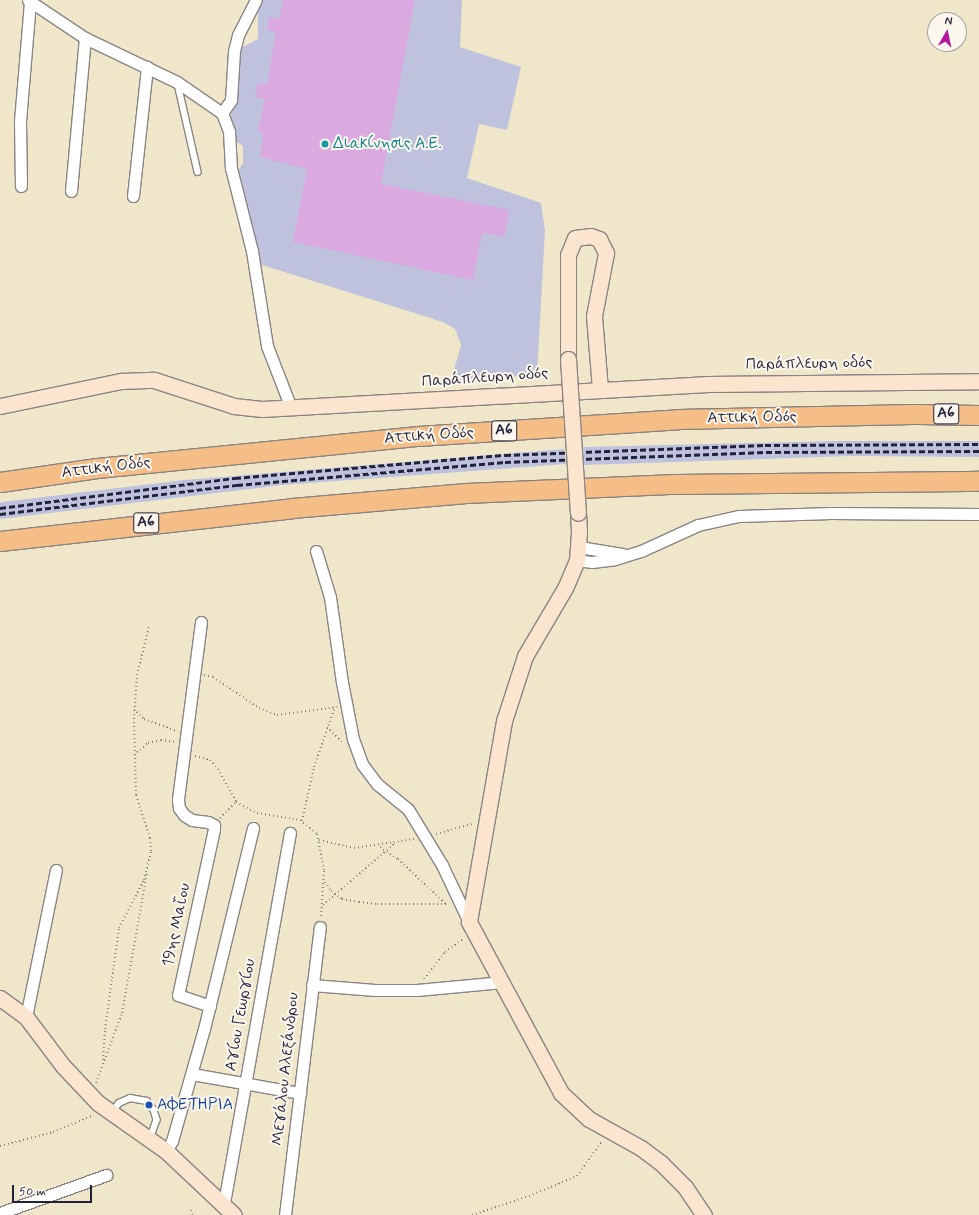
<!DOCTYPE html>
<html>
<head>
<meta charset="utf-8">
<style>
  body { margin:0 }
  #map { position:relative; width:979px; height:1215px; overflow:hidden; background:#f0e7cb; font-family:Mynerve,sans-serif }
  div>[style] { position:absolute }
  [style*='--x'] { left:calc(var(--x)*1px); top:calc(var(--y)*1px); width:calc(var(--w)*1px); rotate:calc(var(--a)*1deg) }
  .industrial>* { inset:0; background:#bec2dd }
  .building>* { inset:0; background:#daa9df }
  .path>* { height:2px; margin-top:-1px; transform-origin:0; background:repeating-linear-gradient(90deg,#898483 0 1px,transparent 0 4px) }
  .roads { filter:drop-shadow(1px 0 #898483) drop-shadow(-1px 0 #898483) drop-shadow(0 1px #898483) drop-shadow(0 -1px #898483) }
  .lane>* { height:5.5px; margin:-2.75px; padding:0 2.75px; transform-origin:2.75px; border-radius:2.75px; background:#fff }
  .street>* { height:11px; margin:-5.5px; padding:0 5.5px; transform-origin:5.5px; border-radius:5.5px; background:#fff }
  .secondary>* { height:15px; margin:-7.5px; padding:0 7.5px; transform-origin:7.5px; border-radius:7.5px; background:#fbe5cf }
  .highway>* { height:19px; margin:-9.5px; padding:0 9.5px; transform-origin:9.5px; border-radius:9.5px; background:#f6be87 }
  .rail>* { height:3px; margin-top:-1.5px; transform-origin:0; background:repeating-linear-gradient(90deg,#22223b 0 6px,transparent 0 9px) }
  .bridges { filter:drop-shadow(1px 0 #898483) drop-shadow(-1px 0 #898483) drop-shadow(0 1px #898483) drop-shadow(0 -1px #898483) }
  .secondary-bridge>* { height:15px; margin:-7.5px; padding:0 7.5px; transform-origin:7.5px; border-radius:7.5px; background:#fbe5cf }
  .dots>* { width:11px; height:11px; translate:-50% -50%; box-sizing:border-box; border:2px solid #fbf7ec; border-radius:50% }
  span { translate:-50% -50%; white-space:nowrap; text-align:center; line-height:1.15; -webkit-text-stroke:4px #fbf7ec; paint-order:stroke }
  .shield-label span { padding:1px 3px; background:#fbf7ec; border:1px solid; border-radius:3px; -webkit-text-stroke-width:0 }
  .shield-label { font-size:15px; color:#22223b; font-weight:700 }
  .culture-label { font-size:16px; color:#0d838f }
  .left { translate:0 -50%; text-align:left }
  .street-label { font-size:16px; color:#22223b }
  .transit-label { font-size:16px; color:#164399 }
  .north { position:absolute; left:927px; top:12px; width:40px; height:40px; box-sizing:border-box; background:#fbf7ec; border:1px solid #a4a2a5; border-radius:50%; rotate:9deg; font-size:11px; font-weight:700; line-height:16px; text-align:center; color:#22223b }
  .north::after { content:''; display:block; margin:auto; width:14px; height:18px; background:#b5179e; clip-path:polygon(50% 0,100% 100%,50% 72%,0 100%) }
  .scale { position:absolute; left:12px; top:1185px; width:80px; height:18px; box-sizing:border-box; border:2px solid #22223b; border-top:0; padding-left:5px; font-size:12px; line-height:14px; white-space:nowrap; color:#22223b; -webkit-text-stroke:3px #fbf7ec; paint-order:stroke }
</style>
</head>
<body>
<div id="map">
  <div class="industrial">
    <i style="clip-path:polygon(261px 0,462px 0,460px 47px,521px 67px,507px 130px,479px 124px,467px 178px,541px 203px,545px 230px,537px 375px,451px 381px,461px 345px,455px 329px,443px 322px,259px 264px,238px 171px,243px 163px,243px 146px,237px 142px,230px 120px,237px 91px,239px 49px,258px 39px,258px 13px)"></i>
    <i style="clip-path:polygon(837px 441px,979px 441px,979px 457px,851px 456px,584px 465px,583px 447px)"></i>
    <i style="clip-path:polygon(564px 449px,566px 464px,282px 485px,0 519px,0 503px,2px 502px,184px 480px)"></i>
  </div>
  <div class="building">
    <i style="clip-path:polygon(283px 0,415px 0,381px 184px,510px 210px,504px 237px,482px 233px,473px 280px,293px 242px,307px 169px,260px 157px,263px 132px,258px 131px,265px 99px,255px 97px,258px 83px,267px 85px,276px 32px,267px 30px,269px 17px,279px 19px)"></i>
  </div>
  <div class="path">
    <i style="--x:204;--y:675;--w:9;--a:13"></i>
    <i style="--x:213;--y:677;--w:55;--a:34"></i>
    <i style="--x:259;--y:708;--w:19;--a:21"></i>
    <i style="--x:277;--y:715;--w:61;--a:-7.6"></i>
    <i style="--x:134;--y:709;--w:14;--a:45"></i>
    <i style="--x:144;--y:719;--w:35;--a:20"></i>
    <i style="--x:327;--y:727;--w:23;--a:45"></i>
    <i style="--x:134;--y:755;--w:18;--a:-41"></i>
    <i style="--x:148;--y:743;--w:13;--a:-13"></i>
    <i style="--x:161;--y:740;--w:15;--a:8"></i>
    <i style="--x:195;--y:756;--w:16;--a:15"></i>
    <i style="--x:210;--y:760;--w:12;--a:48"></i>
    <i style="--x:218;--y:769;--w:38;--a:61"></i>
    <i style="--x:236;--y:802;--w:24;--a:28"></i>
    <i style="--x:257;--y:813;--w:44;--a:9.2"></i>
    <i style="--x:300;--y:820;--w:22;--a:39"></i>
    <i style="--x:317;--y:834;--w:38;--a:79"></i>
    <i style="--x:324;--y:871;--w:46;--a:93.7"></i>
    <i style="--x:220;--y:818;--w:23;--a:-45"></i>
    <i style="--x:302;--y:821;--w:55;--a:-77.5"></i>
    <i style="--x:314;--y:767;--w:64;--a:-70.7"></i>
    <i style="--x:436;--y:834;--w:40;--a:-16"></i>
    <i style="--x:319;--y:840;--w:36;--a:13"></i>
    <i style="--x:354;--y:848;--w:61;--a:-8.5"></i>
    <i style="--x:380;--y:847;--w:22;--a:34"></i>
    <i style="--x:398;--y:859;--w:66;--a:43.2"></i>
    <i style="--x:325;--y:882;--w:11;--a:56"></i>
    <i style="--x:331;--y:891;--w:14;--a:36"></i>
    <i style="--x:342;--y:899;--w:17;--a:10"></i>
    <i style="--x:359;--y:902;--w:18;--a:6"></i>
    <i style="--x:377;--y:904;--w:72;--a:0"></i>
    <i style="--x:323;--y:905;--w:94;--a:-40.7"></i>
    <i style="--x:424;--y:979;--w:34;--a:-52"></i>
    <i style="--x:445;--y:952;--w:24;--a:-36"></i>
    <i style="--x:103;--y:1060;--w:31;--a:-86"></i>
    <i style="--x:105;--y:1029;--w:102;--a:-82.1"></i>
    <i style="--x:119;--y:928;--w:54;--a:-62.5"></i>
    <i style="--x:144;--y:880;--w:30;--a:-76"></i>
    <i style="--x:151;--y:851;--w:13;--a:-94"></i>
    <i style="--x:150;--y:838;--w:45;--a:-108"></i>
    <i style="--x:136;--y:795;--w:76;--a:-91.5"></i>
    <i style="--x:134;--y:719;--w:44;--a:-86.1"></i>
    <i style="--x:137;--y:675;--w:50;--a:-76.2"></i>
    <i style="--x:96;--y:1083;--w:75;--a:-69.6"></i>
    <i style="--x:122;--y:1013;--w:142;--a:-79.9"></i>
    <i style="--x:0;--y:1146;--w:55;--a:-14.8"></i>
    <i style="--x:53;--y:1132;--w:44;--a:-22.5"></i>
    <i style="--x:191;--y:1210;--w:5;--a:68"></i>
    <i style="--x:472;--y:1215;--w:60;--a:-18.4"></i>
    <i style="--x:529;--y:1196;--w:52;--a:-22.6"></i>
    <i style="--x:577;--y:1176;--w:43;--a:-54.5"></i>
  </div>
  <div class="roads">
    <div class="lane">
      <i style="--x:178;--y:84;--w:90;--a:77.2"></i>
      <i style="--x:112;--y:1112;--w:11;--a:-52"></i>
      <i style="--x:119;--y:1103;--w:12;--a:-24"></i>
      <i style="--x:130;--y:1098;--w:17;--a:10"></i>
      <i style="--x:147;--y:1101;--w:11;--a:52"></i>
      <i style="--x:154;--y:1110;--w:10;--a:73"></i>
      <i style="--x:157;--y:1120;--w:20;--a:110"></i>
    </div>
    <div class="street">
      <i style="--x:28;--y:0;--w:69;--a:33.7"></i>
      <i style="--x:85;--y:38;--w:102;--a:25.6"></i>
      <i style="--x:177;--y:82;--w:55;--a:34.6"></i>
      <i style="--x:222;--y:113;--w:19;--a:69"></i>
      <i style="--x:229;--y:131;--w:37;--a:87"></i>
      <i style="--x:231;--y:168;--w:86;--a:75.8"></i>
      <i style="--x:252;--y:251;--w:96;--a:81"></i>
      <i style="--x:267;--y:346;--w:66;--a:68.8"></i>
      <i style="--x:222;--y:113;--w:16;--a:-55"></i>
      <i style="--x:231;--y:100;--w:49;--a:-86.5"></i>
      <i style="--x:234;--y:51;--w:16;--a:-76"></i>
      <i style="--x:238;--y:35;--w:39;--a:-63"></i>
      <i style="--x:21;--y:186;--w:65;--a:-90.9"></i>
      <i style="--x:20;--y:121;--w:118;--a:-85.2"></i>
      <i style="--x:71;--y:191;--w:154;--a:-84.8"></i>
      <i style="--x:133;--y:196;--w:130;--a:-83.8"></i>
      <i style="--x:579;--y:547;--w:44;--a:9.2"></i>
      <i style="--x:316;--y:551;--w:48;--a:73.1"></i>
      <i style="--x:330;--y:597;--w:86;--a:82"></i>
      <i style="--x:342;--y:682;--w:58;--a:79.1"></i>
      <i style="--x:353;--y:739;--w:27;--a:70"></i>
      <i style="--x:362;--y:764;--w:25;--a:53"></i>
      <i style="--x:377;--y:784;--w:40;--a:39"></i>
      <i style="--x:408;--y:809;--w:66;--a:58.7"></i>
      <i style="--x:442;--y:865;--w:63;--a:64.7"></i>
      <i style="--x:577;--y:560;--w:15;--a:8"></i>
      <i style="--x:592;--y:562;--w:23;--a:-7"></i>
      <i style="--x:615;--y:559;--w:27;--a:-17"></i>
      <i style="--x:641;--y:551;--w:63;--a:-24.5"></i>
      <i style="--x:698;--y:525;--w:42;--a:-12.4"></i>
      <i style="--x:739;--y:516;--w:92;--a:-1.9"></i>
      <i style="--x:831;--y:513;--w:148;--a:0.4"></i>
      <i style="--x:201;--y:622;--w:179;--a:97.4"></i>
      <i style="--x:178;--y:800;--w:8;--a:83"></i>
      <i style="--x:179;--y:808;--w:9;--a:54"></i>
      <i style="--x:184;--y:815;--w:9;--a:32"></i>
      <i style="--x:192;--y:820;--w:16;--a:7"></i>
      <i style="--x:208;--y:822;--w:7;--a:27"></i>
      <i style="--x:214;--y:825;--w:4;--a:90"></i>
      <i style="--x:214;--y:829;--w:170;--a:102.2"></i>
      <i style="--x:178;--y:995;--w:34;--a:19"></i>
      <i style="--x:312;--y:985;--w:63;--a:4.5"></i>
      <i style="--x:375;--y:990;--w:42;--a:0"></i>
      <i style="--x:417;--y:990;--w:86;--a:-5.3"></i>
      <i style="--x:26;--y:1017;--w:150;--a:-78.5"></i>
      <i style="--x:192;--y:1074;--w:110;--a:10"></i>
      <i style="--x:166;--y:1151;--w:12;--a:-59"></i>
      <i style="--x:172;--y:1141;--w:116;--a:-74.1"></i>
      <i style="--x:204;--y:1029;--w:207;--a:-76.3"></i>
      <i style="--x:224;--y:1203;--w:376;--a:-79.9"></i>
      <i style="--x:0;--y:1213;--w:113;--a:-19.7"></i>
      <i style="--x:285;--y:1215;--w:290;--a:-83.1"></i>
    </div>
    <div class="secondary">
      <i style="--x:568;--y:359;--w:104;--a:-90"></i>
      <i style="--x:568;--y:255;--w:18;--a:-68"></i>
      <i style="--x:575;--y:238;--w:16;--a:-7"></i>
      <i style="--x:591;--y:236;--w:9;--a:21"></i>
      <i style="--x:599;--y:239;--w:16;--a:63"></i>
      <i style="--x:606;--y:253;--w:64;--a:100.8"></i>
      <i style="--x:594;--y:316;--w:73;--a:85.3"></i>
      <i style="--x:0;--y:406;--w:124;--a:-11.7"></i>
      <i style="--x:121;--y:381;--w:33;--a:-2"></i>
      <i style="--x:154;--y:380;--w:84;--a:18"></i>
      <i style="--x:234;--y:406;--w:28;--a:6"></i>
      <i style="--x:262;--y:409;--w:447;--a:-3.2"></i>
      <i style="--x:708;--y:384;--w:271;--a:-0.6"></i>
      <i style="--x:578;--y:513;--w:19;--a:87"></i>
      <i style="--x:579;--y:532;--w:28;--a:94"></i>
      <i style="--x:577;--y:560;--w:30;--a:113"></i>
      <i style="--x:565;--y:588;--w:79;--a:120.5"></i>
      <i style="--x:525;--y:656;--w:68;--a:107.9"></i>
      <i style="--x:504;--y:721;--w:204;--a:99.9"></i>
      <i style="--x:469;--y:922;--w:194;--a:61.7"></i>
      <i style="--x:561;--y:1093;--w:38;--a:43"></i>
      <i style="--x:589;--y:1119;--w:60;--a:29.1"></i>
      <i style="--x:641;--y:1148;--w:25;--a:37"></i>
      <i style="--x:661;--y:1163;--w:34;--a:45"></i>
      <i style="--x:685;--y:1187;--w:34;--a:56"></i>
      <i style="--x:0;--y:998;--w:32;--a:36"></i>
      <i style="--x:26;--y:1017;--w:61;--a:52.9"></i>
      <i style="--x:63;--y:1066;--w:51;--a:46.6"></i>
      <i style="--x:98;--y:1103;--w:83;--a:35.2"></i>
      <i style="--x:166;--y:1151;--w:93;--a:43.3"></i>
    </div>
    <div class="highway">
      <i style="--x:0;--y:482;--w:98;--a:-8.2"></i>
      <i style="--x:97;--y:468;--w:323;--a:-5.7"></i>
      <i style="--x:418;--y:436;--w:261;--a:-3.7"></i>
      <i style="--x:678;--y:419;--w:235;--a:-1.2"></i>
      <i style="--x:913;--y:414;--w:66;--a:0.9"></i>
      <i style="--x:0;--y:541;--w:294;--a:-6.4"></i>
      <i style="--x:292;--y:508;--w:175;--a:-4.9"></i>
      <i style="--x:466;--y:493;--w:209;--a:-2.5"></i>
      <i style="--x:675;--y:484;--w:304;--a:-0.6"></i>
    </div>
  </div>
  <div class="rail">
    <i style="--x:0;--y:508;--w:237;--a:-7.3"></i>
    <i style="--x:235;--y:478;--w:271;--a:-4.9"></i>
    <i style="--x:505;--y:455;--w:260;--a:-2.2"></i>
    <i style="--x:765;--y:445;--w:214;--a:-0.3"></i>
    <i style="--x:0;--y:514;--w:239;--a:-7"></i>
    <i style="--x:237;--y:485;--w:269;--a:-4.9"></i>
    <i style="--x:505;--y:462;--w:261;--a:-2.2"></i>
    <i style="--x:766;--y:452;--w:213;--a:-0.3"></i>
  </div>
  <div class="bridges">
    <div class="secondary-bridge">
      <i style="--x:568;--y:359;--w:154;--a:86.3"></i>
    </div>
  </div>
  <div class="dots">
    <i style="left:325px;top:144px;background:#0f9aa8"></i>
    <i style="left:149px;top:1105px;background:#1a4fb4"></i>
  </div>
  <div class="shield-label">
    <span style="left:946px;top:414px">Α6</span>
    <span style="left:504px;top:431px">Α6</span>
    <span style="left:146px;top:523px">Α6</span>
  </div>
  <div class="culture-label">
    <span class="left" style="left:333px;top:144px">Διακίνησις Α.Ε.</span>
  </div>
  <div class="street-label">
    <span style="left:809px;top:364px;rotate:-1deg">Παράπλευρη οδός</span>
    <span style="left:485px;top:378px;rotate:-4deg">Παράπλευρη οδός</span>
    <span style="left:752px;top:418px;rotate:-1deg">Αττική Οδός</span>
    <span style="left:429px;top:436px;rotate:-4deg">Αττική Οδός</span>
    <span style="left:106px;top:468px;rotate:-7deg">Αττική Οδός</span>
    <span style="left:177px;top:925px;rotate:-78deg">19ης Μαΐου</span>
    <span style="left:241px;top:1015px;rotate:-80deg">Αγίου Γεωργίου</span>
    <span style="left:286px;top:1069px;rotate:-84deg">Μεγάλου Αλεξάνδρου</span>
  </div>
  <div class="transit-label">
    <span class="left" style="left:157px;top:1105px">ΑΦΕΤΗΡΙΑ</span>
  </div>
  <div class="north">N</div>
  <div class="scale">50 m</div>
</div>
</body>
</html>
